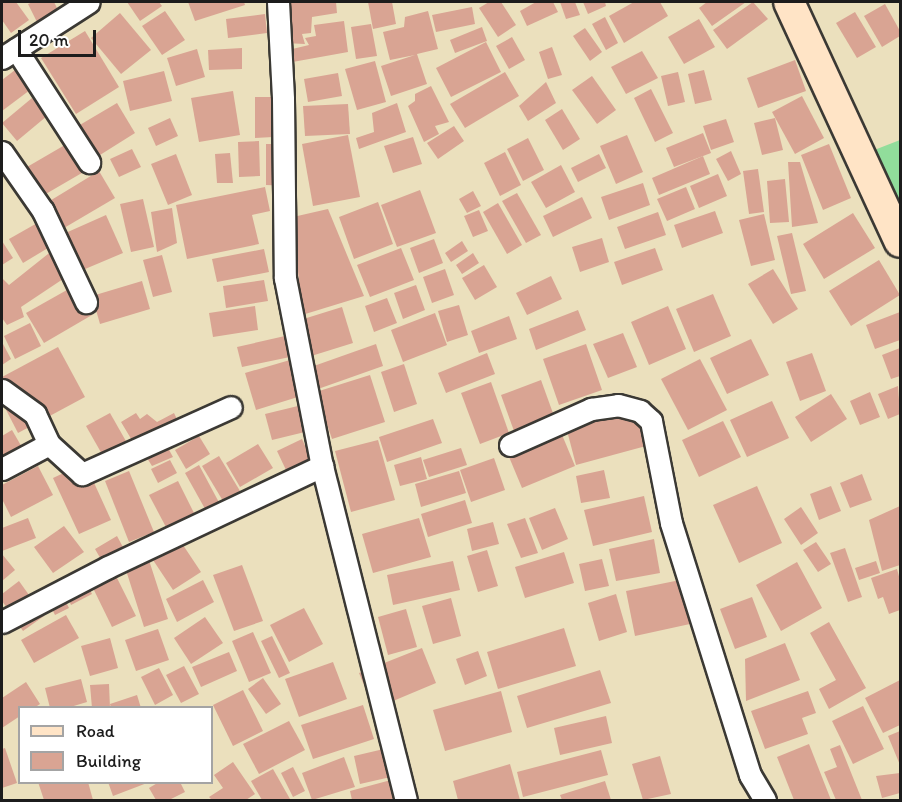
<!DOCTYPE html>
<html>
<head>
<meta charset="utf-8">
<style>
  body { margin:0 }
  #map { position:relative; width:902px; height:802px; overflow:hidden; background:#ebe0bd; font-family:Itim,sans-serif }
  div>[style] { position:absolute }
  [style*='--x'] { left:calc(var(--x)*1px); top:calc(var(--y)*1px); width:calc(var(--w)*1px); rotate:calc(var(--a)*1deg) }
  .green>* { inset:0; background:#91dd9b }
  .building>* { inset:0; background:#d9a493 }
  .roads { filter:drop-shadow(2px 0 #3b3934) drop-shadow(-2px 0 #3b3934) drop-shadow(0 2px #3b3934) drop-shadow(0 -2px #3b3934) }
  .street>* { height:21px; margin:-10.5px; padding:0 10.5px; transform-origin:10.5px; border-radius:10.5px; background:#fff }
  .secondary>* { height:30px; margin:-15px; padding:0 15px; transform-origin:15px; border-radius:15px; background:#ffe4c6 }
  span { translate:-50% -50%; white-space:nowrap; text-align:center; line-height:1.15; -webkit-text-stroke:5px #fff; paint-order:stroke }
  .frame { position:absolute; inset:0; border:3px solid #1c1c1c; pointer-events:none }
  .legend { position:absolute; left:18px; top:706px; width:195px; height:78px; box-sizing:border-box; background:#fff; border:2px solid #a4a4a4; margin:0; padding:8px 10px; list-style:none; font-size:18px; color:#1c1c1c }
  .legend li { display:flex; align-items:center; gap:12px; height:30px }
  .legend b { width:30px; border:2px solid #a4a4a4 }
  .scale { position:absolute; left:18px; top:30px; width:78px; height:27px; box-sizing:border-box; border:3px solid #1c1c1c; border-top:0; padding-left:8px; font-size:18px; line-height:21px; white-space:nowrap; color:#1c1c1c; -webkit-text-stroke:4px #fff; paint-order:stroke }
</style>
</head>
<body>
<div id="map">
  <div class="green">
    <i style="clip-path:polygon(900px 140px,900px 226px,864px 154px)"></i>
  </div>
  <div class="building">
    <i style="clip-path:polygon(5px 2px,16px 2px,29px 20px,11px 33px,2px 20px,2px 4px)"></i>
    <i style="clip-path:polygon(33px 2px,54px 2px,59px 12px,37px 22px,28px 4px)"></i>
    <i style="clip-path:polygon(127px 2px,159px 2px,162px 6px,140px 21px)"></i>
    <i style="clip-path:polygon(188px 2px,244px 2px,245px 5px,195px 21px)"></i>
    <i style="clip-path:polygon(284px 2px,336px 2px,337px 13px,312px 17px,311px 33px,302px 34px,305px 44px,284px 43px)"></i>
    <i style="clip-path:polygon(368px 2px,392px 2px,396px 24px,373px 29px)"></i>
    <i style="clip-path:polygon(489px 2px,501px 2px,516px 25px,498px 37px,479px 8px)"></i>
    <i style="clip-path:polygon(536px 2px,553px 2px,558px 12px,527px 26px,520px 11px)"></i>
    <i style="clip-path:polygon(560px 2px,575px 2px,580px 15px,566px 19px)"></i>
    <i style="clip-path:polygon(583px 2px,605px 2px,606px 6px,588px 14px)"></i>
    <i style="clip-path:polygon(634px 2px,660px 2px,668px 16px,624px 43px,609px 16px)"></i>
    <i style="clip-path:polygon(707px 2px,746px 2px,712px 26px,699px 8px)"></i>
    <i style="clip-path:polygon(753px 2px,768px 19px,727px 49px,713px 30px)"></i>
    <i style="clip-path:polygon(885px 4px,900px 31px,900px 36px,882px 47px,864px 16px)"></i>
    <i style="clip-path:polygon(472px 7px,475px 24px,436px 32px,432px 15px)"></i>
    <i style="clip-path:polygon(165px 11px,185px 40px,162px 55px,142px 26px)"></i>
    <i style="clip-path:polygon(428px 11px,438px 49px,417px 54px,427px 84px,391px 96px,381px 66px,415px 55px,390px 60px,383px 32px,404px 27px,405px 17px)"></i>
    <i style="clip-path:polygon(855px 12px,876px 47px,857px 58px,836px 23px)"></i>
    <i style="clip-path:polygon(120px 13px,151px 50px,121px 74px,91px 38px)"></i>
    <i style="clip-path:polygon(265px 14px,267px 33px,228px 38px,226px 19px)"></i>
    <i style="clip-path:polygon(605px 17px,618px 43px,606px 50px,592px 24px)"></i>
    <i style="clip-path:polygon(699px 19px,715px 47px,684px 64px,668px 37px)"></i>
    <i style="clip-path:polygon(344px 21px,348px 52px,287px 63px,284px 51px,309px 45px,305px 38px,316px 36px,314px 25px)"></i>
    <i style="clip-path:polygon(371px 24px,377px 56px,356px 59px,351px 27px)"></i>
    <i style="clip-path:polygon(482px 27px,487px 41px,455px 53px,450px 40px)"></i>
    <i style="clip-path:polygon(585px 28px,602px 52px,590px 61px,573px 36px)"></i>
    <i style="clip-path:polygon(85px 31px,119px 87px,76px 114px,41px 58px)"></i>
    <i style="clip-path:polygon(512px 37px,525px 60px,509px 69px,496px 46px)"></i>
    <i style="clip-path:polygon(486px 42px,501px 72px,451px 97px,436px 68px)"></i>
    <i style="clip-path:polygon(552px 47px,562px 75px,548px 79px,539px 52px)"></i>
    <i style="clip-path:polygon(242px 48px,242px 69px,209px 70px,208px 50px)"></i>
    <i style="clip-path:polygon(197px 49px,205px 77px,176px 86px,167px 58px)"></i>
    <i style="clip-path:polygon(642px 51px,658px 78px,626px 94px,611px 67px)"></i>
    <i style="clip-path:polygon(795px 60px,806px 91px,758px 108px,747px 78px)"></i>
    <i style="clip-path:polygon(375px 61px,386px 102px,357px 110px,345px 69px)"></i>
    <i style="clip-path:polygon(15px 70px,30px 90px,2px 111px,2px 80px)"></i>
    <i style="clip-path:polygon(704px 70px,712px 100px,695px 104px,688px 74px)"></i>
    <i style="clip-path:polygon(164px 71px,172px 101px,130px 111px,123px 81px)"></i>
    <i style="clip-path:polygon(505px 72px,519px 96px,465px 128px,450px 104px)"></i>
    <i style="clip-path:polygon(678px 72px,685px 102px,668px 106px,661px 76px)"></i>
    <i style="clip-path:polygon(338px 73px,342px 96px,308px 102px,304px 79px)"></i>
    <i style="clip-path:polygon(592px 76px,616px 110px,597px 124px,572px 90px)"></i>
    <i style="clip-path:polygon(546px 82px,556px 103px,528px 121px,519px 106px)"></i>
    <i style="clip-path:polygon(431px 86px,449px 122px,435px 126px,439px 134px,424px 142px,408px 106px,415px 101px,415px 94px)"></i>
    <i style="clip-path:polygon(651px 89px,673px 133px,655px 142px,634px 98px)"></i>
    <i style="clip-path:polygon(233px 91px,240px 135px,199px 142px,191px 98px)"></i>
    <i style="clip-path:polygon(802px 96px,824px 138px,795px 154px,772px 112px)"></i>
    <i style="clip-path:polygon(255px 97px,273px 97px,273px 137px,255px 138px)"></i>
    <i style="clip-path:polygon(32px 98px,47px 116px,17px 141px,2px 123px)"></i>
    <i style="clip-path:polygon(117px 103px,135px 133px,92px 160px,73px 129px)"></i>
    <i style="clip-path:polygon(397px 103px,406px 132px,359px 149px,356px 138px,374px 132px,372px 113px)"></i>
    <i style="clip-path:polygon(348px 104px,350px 134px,305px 136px,303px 106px)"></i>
    <i style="clip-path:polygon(562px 109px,580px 139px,563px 150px,545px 120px)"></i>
    <i style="clip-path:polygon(170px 118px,178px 136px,156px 146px,148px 128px)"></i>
    <i style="clip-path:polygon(775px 118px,783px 150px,762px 155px,754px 123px)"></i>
    <i style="clip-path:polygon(726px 119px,734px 142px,711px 150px,703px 126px)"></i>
    <i style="clip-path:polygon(454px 126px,464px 141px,438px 159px,427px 143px)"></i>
    <i style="clip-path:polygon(703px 133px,711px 153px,674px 167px,666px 148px)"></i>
    <i style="clip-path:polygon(348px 135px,360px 197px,313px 206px,302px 144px)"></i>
    <i style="clip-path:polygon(627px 135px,643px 172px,616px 184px,600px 146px)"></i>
    <i style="clip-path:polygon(413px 137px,422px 164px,393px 173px,384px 146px)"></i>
    <i style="clip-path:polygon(528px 138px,544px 170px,523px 181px,507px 149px)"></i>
    <i style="clip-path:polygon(259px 141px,260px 176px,239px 177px,238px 142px)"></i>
    <i style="clip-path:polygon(70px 142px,87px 170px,44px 195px,27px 167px)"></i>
    <i style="clip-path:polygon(266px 144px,294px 144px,294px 186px,266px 185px)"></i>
    <i style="clip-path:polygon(829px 144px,851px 198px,823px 210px,801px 155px)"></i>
    <i style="clip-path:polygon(132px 149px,141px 167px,119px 177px,110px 159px)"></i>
    <i style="clip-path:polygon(731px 151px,741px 174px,728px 181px,716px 159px)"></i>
    <i style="clip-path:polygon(505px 152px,521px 185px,500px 196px,484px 163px)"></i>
    <i style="clip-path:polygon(230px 153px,233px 183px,217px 183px,215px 154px)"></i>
    <i style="clip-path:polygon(176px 154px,192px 195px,168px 205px,151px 164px)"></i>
    <i style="clip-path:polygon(599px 154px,606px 168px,578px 182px,571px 168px)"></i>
    <i style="clip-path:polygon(703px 156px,710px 174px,659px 195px,652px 178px)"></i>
    <i style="clip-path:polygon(788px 162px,800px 162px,818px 223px,792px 227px)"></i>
    <i style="clip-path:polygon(561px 165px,575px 192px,546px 208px,531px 182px)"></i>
    <i style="clip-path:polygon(758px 169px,764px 212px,749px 214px,743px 171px)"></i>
    <i style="clip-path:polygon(99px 171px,115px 198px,64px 228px,48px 202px)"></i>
    <i style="clip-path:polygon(718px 174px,727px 196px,699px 208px,690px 186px)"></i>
    <i style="clip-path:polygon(785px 179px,789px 222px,770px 223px,767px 181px)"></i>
    <i style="clip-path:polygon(643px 183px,650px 205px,609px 220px,601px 197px)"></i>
    <i style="clip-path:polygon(265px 187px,270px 211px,252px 215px,259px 244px,187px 259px,176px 205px)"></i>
    <i style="clip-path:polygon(686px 187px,695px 209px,667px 221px,657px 199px)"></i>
    <i style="clip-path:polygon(420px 190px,436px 233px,397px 247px,381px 205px)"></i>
    <i style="clip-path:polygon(473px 191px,481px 206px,467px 213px,459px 199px)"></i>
    <i style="clip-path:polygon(517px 193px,541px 235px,526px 243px,502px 201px)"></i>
    <i style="clip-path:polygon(582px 197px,592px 218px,553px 237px,543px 216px)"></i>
    <i style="clip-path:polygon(143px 199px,154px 247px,131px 252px,120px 204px)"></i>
    <i style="clip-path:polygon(378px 202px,393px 244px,354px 259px,339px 217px)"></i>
    <i style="clip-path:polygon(498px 203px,522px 245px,507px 254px,483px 212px)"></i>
    <i style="clip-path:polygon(172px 208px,177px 243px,157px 252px,151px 212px)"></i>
    <i style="clip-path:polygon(328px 209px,364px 296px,302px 315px,293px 217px)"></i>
    <i style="clip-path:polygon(479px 210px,488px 231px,473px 237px,464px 216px)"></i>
    <i style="clip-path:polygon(715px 211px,723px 233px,682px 248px,674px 225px)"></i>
    <i style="clip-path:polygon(658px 212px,666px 235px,625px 249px,617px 227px)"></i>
    <i style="clip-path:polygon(853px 213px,875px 248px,824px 279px,803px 244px)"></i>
    <i style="clip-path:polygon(764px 214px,775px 260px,751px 266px,739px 220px)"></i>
    <i style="clip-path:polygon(106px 215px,123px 253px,78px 272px,61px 235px)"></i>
    <i style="clip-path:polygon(39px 222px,53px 245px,23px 263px,9px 239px)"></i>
    <i style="clip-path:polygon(792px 233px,806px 291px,791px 294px,777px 236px)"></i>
    <i style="clip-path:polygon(602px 238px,609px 262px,580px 272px,572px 247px)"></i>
    <i style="clip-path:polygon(434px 239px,443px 263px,419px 273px,410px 248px)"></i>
    <i style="clip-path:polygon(2px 241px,13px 258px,2px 265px)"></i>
    <i style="clip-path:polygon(462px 241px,468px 251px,451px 262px,445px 253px)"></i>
    <i style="clip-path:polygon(401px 248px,414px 280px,370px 297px,357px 265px)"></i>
    <i style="clip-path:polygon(655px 248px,663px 270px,622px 285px,614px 262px)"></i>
    <i style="clip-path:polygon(264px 249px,269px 272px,217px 282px,212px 259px)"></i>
    <i style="clip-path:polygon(53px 250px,69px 275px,21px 307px,24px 317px,7px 325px,2px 318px,2px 278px,9px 285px)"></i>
    <i style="clip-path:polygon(473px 253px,479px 263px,462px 274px,456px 265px)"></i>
    <i style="clip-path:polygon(162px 255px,172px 292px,153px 297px,143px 260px)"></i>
    <i style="clip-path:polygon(879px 260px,900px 295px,851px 326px,829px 291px)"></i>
    <i style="clip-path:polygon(484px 265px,497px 287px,475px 300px,462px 278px)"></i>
    <i style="clip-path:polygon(445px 269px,454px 295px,432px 303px,423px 277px)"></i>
    <i style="clip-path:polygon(773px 269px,798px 309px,773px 324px,748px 284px)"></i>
    <i style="clip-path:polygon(551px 276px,562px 299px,527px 315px,516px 293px)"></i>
    <i style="clip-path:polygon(264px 280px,268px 301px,226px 308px,223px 286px)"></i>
    <i style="clip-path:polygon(142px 281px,150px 309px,100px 324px,92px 296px)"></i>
    <i style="clip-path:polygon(416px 285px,425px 310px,403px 319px,394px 293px)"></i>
    <i style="clip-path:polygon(74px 286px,92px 315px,44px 343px,26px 313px)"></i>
    <i style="clip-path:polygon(713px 294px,731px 336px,694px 352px,676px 309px)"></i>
    <i style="clip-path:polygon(387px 298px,397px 323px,374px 332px,365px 306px)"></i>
    <i style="clip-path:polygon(459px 305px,468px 335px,447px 342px,438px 311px)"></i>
    <i style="clip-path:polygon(255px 306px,258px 330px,213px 337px,209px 313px)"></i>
    <i style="clip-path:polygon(668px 306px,686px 349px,649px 365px,631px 322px)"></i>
    <i style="clip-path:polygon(342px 307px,353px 343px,308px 357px,297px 321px)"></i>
    <i style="clip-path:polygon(578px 310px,586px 330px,536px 350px,529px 329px)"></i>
    <i style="clip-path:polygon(900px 312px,900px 340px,875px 349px,866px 325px)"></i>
    <i style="clip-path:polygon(435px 313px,447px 345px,403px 362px,391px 330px)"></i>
    <i style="clip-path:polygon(509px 316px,517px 339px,479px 353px,471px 331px)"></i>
    <i style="clip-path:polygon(30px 323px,41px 346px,15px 359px,4px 336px)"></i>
    <i style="clip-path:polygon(623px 333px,637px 367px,608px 378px,593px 344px)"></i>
    <i style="clip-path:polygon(285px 336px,290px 357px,242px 367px,237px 347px)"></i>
    <i style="clip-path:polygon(751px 339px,769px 375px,727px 394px,710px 358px)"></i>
    <i style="clip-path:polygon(2px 342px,11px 359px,2px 365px)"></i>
    <i style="clip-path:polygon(376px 344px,383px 366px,318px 389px,311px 367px)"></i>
    <i style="clip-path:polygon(586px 344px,602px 390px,559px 405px,543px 359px)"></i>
    <i style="clip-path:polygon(58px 347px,85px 397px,18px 433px,2px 402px,2px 377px)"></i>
    <i style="clip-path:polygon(900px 348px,900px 376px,891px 379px,882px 355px)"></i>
    <i style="clip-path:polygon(487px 353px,495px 374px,446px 393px,438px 373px)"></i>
    <i style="clip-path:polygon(812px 353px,826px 391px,800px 401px,786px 362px)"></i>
    <i style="clip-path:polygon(700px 359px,727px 410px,688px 430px,661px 379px)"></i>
    <i style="clip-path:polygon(290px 360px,301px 396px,256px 410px,245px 373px)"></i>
    <i style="clip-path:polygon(404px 364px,417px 404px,394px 412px,381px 372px)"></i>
    <i style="clip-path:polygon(370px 375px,385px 422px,332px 439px,316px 392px)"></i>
    <i style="clip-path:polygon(541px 380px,554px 416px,514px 431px,501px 395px)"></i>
    <i style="clip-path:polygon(491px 382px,509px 433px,480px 444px,461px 393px)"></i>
    <i style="clip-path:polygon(898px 386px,900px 414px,888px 419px,878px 394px)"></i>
    <i style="clip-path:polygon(870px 392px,880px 417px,860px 425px,850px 401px)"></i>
    <i style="clip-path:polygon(831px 394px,847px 419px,811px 442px,795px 417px)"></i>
    <i style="clip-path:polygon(772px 401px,789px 438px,747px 457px,730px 420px)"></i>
    <i style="clip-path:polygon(635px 404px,646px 446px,576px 465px,565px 423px)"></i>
    <i style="clip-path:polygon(302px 405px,309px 431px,272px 440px,265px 414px)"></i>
    <i style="clip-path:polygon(110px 413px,135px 457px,111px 470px,86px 426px)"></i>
    <i style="clip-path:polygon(136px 413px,140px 419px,147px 414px,157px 422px,174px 413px,186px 438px,142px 457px,121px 422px)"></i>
    <i style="clip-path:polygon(433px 419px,442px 443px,387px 462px,379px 437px)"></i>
    <i style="clip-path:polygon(723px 421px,741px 457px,699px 477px,682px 440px)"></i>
    <i style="clip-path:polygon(12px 430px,23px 449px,2px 461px,2px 436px)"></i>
    <i style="clip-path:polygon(560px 430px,575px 466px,522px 488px,507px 452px)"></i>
    <i style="clip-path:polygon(199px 436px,210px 454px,186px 469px,175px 450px)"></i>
    <i style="clip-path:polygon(302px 439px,311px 459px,286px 470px,277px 451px)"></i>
    <i style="clip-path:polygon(378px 440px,395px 500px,351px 512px,335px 451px)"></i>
    <i style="clip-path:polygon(258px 444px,273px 468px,240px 487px,226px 463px)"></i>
    <i style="clip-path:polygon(168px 448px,173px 457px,152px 466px,147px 458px)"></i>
    <i style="clip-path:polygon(461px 448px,467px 465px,429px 477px,423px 460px)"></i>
    <i style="clip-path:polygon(219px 456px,240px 491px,223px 501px,202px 466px)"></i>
    <i style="clip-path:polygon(421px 457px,427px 479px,400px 486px,394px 465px)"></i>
    <i style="clip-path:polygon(494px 458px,505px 490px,471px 502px,460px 470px)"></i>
    <i style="clip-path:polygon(170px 460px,177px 473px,158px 483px,151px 469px)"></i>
    <i style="clip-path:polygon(85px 463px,111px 520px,79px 534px,53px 478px)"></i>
    <i style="clip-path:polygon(199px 465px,222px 508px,209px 516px,185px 473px)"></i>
    <i style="clip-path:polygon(38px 466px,53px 495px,11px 517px,2px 499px,2px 485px)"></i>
    <i style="clip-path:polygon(604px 470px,610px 498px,581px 503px,576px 476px)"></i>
    <i style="clip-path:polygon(129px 471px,154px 532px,129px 542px,105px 481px)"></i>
    <i style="clip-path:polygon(459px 471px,466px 493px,421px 507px,415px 484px)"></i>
    <i style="clip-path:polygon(862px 474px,872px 500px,850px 508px,840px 483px)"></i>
    <i style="clip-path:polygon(178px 481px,195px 515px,167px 529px,149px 495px)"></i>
    <i style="clip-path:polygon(757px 486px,782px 543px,739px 563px,713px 505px)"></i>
    <i style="clip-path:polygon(831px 486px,841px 511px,819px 520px,810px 494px)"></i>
    <i style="clip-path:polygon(644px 496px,652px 532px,593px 546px,584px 510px)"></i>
    <i style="clip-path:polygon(465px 500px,472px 523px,428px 537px,421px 514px)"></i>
    <i style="clip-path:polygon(900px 506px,900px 565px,882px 571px,869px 520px)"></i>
    <i style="clip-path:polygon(801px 507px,818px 533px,801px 545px,784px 519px)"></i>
    <i style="clip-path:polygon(555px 508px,568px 539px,542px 550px,529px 518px)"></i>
    <i style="clip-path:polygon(28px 518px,36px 538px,2px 551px,2px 528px)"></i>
    <i style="clip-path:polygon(419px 518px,431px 557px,373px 573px,362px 534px)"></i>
    <i style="clip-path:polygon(525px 518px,538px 553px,521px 558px,507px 524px)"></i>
    <i style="clip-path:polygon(493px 522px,499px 544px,472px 551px,467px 529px)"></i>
    <i style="clip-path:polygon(64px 526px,84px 552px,53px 573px,34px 547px)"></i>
    <i style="clip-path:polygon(117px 536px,124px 549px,139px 541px,147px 554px,168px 619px,144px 627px,125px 567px,110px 575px,95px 549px)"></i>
    <i style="clip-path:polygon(654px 539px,660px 573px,616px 581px,609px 549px)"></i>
    <i style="clip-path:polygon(181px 542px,201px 572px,173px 590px,153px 560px)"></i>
    <i style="clip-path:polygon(816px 542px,831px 564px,818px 572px,803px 550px)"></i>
    <i style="clip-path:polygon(845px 548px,862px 597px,848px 602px,830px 553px)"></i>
    <i style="clip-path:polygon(487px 550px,498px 586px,478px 592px,467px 556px)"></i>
    <i style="clip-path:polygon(564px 552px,574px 583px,525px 598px,515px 567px)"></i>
    <i style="clip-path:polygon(2px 554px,15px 570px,2px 581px)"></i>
    <i style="clip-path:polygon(602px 559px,609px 586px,585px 591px,579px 564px)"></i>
    <i style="clip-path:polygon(453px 561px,460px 590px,393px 605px,387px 575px)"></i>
    <i style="clip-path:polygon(876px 561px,880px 573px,859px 580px,855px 568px)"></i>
    <i style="clip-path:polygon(797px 562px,822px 608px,781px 631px,756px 585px)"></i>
    <i style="clip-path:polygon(242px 565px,263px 621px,234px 631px,213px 575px)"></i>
    <i style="clip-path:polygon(897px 569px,900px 580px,900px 610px,889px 614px,883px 597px,878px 599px,871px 578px)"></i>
    <i style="clip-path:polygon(115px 574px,136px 616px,112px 627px,92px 586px)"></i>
    <i style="clip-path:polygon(82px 575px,92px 594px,71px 605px,62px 585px)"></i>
    <i style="clip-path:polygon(203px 580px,214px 602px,177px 622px,166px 599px)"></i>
    <i style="clip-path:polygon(680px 580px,690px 624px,635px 636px,626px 591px)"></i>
    <i style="clip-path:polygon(19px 581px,44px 616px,23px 631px,2px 601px,2px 594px)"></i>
    <i style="clip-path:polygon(56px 582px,69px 608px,55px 615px,42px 589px)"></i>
    <i style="clip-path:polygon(616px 594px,627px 632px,599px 641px,588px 603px)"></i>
    <i style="clip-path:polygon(752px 597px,767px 637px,735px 649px,720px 609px)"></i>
    <i style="clip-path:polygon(451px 598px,461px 636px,433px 644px,422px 606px)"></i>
    <i style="clip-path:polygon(304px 608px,323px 644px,289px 662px,270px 625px)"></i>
    <i style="clip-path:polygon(406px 609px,417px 647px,388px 655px,378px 617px)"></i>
    <i style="clip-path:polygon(66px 615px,79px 638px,34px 663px,21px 640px)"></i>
    <i style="clip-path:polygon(205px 617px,223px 643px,191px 664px,174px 638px)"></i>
    <i style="clip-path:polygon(829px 622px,866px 688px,829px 709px,819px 689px,836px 680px,810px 633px)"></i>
    <i style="clip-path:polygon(564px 628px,576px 666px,498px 689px,487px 652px)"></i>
    <i style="clip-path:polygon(158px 629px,169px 660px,136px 671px,125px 640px)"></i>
    <i style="clip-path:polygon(253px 632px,271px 673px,249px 682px,232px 641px)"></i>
    <i style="clip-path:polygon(272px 636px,290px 673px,279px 678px,261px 641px)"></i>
    <i style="clip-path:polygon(110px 638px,118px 668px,90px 676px,81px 646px)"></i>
    <i style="clip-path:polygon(785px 643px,800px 680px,746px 701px,745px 659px)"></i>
    <i style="clip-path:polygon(422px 648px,436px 683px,374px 709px,359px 673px)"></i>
    <i style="clip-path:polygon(478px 651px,487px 676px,465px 685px,456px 659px)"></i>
    <i style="clip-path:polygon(229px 652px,237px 671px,201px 687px,192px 667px)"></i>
    <i style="clip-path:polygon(333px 662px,347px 699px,299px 717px,285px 679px)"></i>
    <i style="clip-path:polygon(184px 666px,199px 694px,181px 703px,166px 675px)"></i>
    <i style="clip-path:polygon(159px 668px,173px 695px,155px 705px,141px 677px)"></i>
    <i style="clip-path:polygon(600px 670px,611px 703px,527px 728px,517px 696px)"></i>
    <i style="clip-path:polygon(263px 678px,281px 704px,266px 714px,248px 689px)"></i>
    <i style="clip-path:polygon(81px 679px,87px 702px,67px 708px,50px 708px,45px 688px)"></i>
    <i style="clip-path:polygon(900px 680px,900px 725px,883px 733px,865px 698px)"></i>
    <i style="clip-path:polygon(26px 682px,40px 704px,34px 708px,20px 708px,20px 716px,2px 728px,2px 698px)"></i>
    <i style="clip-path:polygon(109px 684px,110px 708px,92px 708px,90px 685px)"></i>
    <i style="clip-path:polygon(243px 690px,263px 731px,233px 746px,213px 705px)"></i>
    <i style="clip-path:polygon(501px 691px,512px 732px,445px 751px,433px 710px)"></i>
    <i style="clip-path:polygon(808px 691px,816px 713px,802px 718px,808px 734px,765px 749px,751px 711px)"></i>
    <i style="clip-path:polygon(137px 695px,141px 708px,111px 708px,110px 704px)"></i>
    <i style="clip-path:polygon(363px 705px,374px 739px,313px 759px,301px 725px)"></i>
    <i style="clip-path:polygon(863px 706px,884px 749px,853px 764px,832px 721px)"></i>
    <i style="clip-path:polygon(606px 716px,612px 743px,560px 755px,554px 728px)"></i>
    <i style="clip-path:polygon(289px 721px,305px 750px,259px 774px,243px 744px)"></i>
    <i style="clip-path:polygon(900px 731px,900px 765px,888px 736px)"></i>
    <i style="clip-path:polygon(809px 744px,831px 800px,794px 800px,777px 757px)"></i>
    <i style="clip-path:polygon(840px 745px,862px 800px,836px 800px,824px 772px,837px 767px,830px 749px)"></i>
    <i style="clip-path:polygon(5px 748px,17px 783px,2px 788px,2px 749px)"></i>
    <i style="clip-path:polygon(388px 748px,395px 776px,360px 784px,354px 756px)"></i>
    <i style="clip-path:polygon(601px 750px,608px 775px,523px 797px,517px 772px)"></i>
    <i style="clip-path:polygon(660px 756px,671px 794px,643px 800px,632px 764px)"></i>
    <i style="clip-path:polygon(344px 757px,355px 787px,312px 800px,302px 773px)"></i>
    <i style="clip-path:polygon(233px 762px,255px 794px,246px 800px,212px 800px,209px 797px,223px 788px,214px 775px)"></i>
    <i style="clip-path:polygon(510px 764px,520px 800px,458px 800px,453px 781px)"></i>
    <i style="clip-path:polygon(293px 767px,305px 791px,293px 797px,281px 773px)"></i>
    <i style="clip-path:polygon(273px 769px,290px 799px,286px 800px,262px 800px,251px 781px)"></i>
    <i style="clip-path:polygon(900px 773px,900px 793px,882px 798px,876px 776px)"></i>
    <i style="clip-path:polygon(391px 780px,396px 800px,352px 800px,350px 791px)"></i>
    <i style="clip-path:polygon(605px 781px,611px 800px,562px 800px,560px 795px)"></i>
    <i style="clip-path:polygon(38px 782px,88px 782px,93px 800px,44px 800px)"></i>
    <i style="clip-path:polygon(108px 782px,147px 782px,147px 783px,113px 796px)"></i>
    <i style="clip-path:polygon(159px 782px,180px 782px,185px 792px,169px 800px,156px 800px,149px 788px)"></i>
  </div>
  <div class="roads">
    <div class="street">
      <i style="--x:278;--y:2;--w:97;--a:87"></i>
      <i style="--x:283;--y:99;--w:179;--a:89.4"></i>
      <i style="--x:285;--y:278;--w:192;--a:78.9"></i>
      <i style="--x:322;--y:466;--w:344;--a:75.9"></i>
      <i style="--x:16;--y:49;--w:135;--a:57.1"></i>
      <i style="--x:2;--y:58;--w:103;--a:-32.8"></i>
      <i style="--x:2;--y:152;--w:72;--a:55.2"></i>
      <i style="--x:43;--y:211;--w:101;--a:64.7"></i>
      <i style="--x:2;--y:390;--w:41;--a:36"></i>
      <i style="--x:35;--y:414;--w:33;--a:65"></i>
      <i style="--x:510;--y:445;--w:89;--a:-24"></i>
      <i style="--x:591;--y:409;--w:27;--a:-8"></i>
      <i style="--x:618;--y:405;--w:23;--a:15"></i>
      <i style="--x:640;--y:411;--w:15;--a:42"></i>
      <i style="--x:651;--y:421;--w:104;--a:78.9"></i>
      <i style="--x:671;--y:523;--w:264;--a:72.6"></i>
      <i style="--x:750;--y:775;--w:29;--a:59"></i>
      <i style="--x:2;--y:469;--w:53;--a:-28"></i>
      <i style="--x:49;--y:444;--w:45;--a:42.3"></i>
      <i style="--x:82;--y:474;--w:163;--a:-24.2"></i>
      <i style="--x:2;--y:622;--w:119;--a:-27.4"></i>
      <i style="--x:108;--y:567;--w:237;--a:-25.3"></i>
    </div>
    <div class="secondary">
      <i style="--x:789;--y:2;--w:264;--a:65.2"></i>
    </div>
  </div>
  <div class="frame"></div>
  <ul class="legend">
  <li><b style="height:8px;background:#ffe4c6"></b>Road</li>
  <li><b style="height:16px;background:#d9a493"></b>Building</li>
  </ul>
  <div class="scale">20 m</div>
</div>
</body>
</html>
